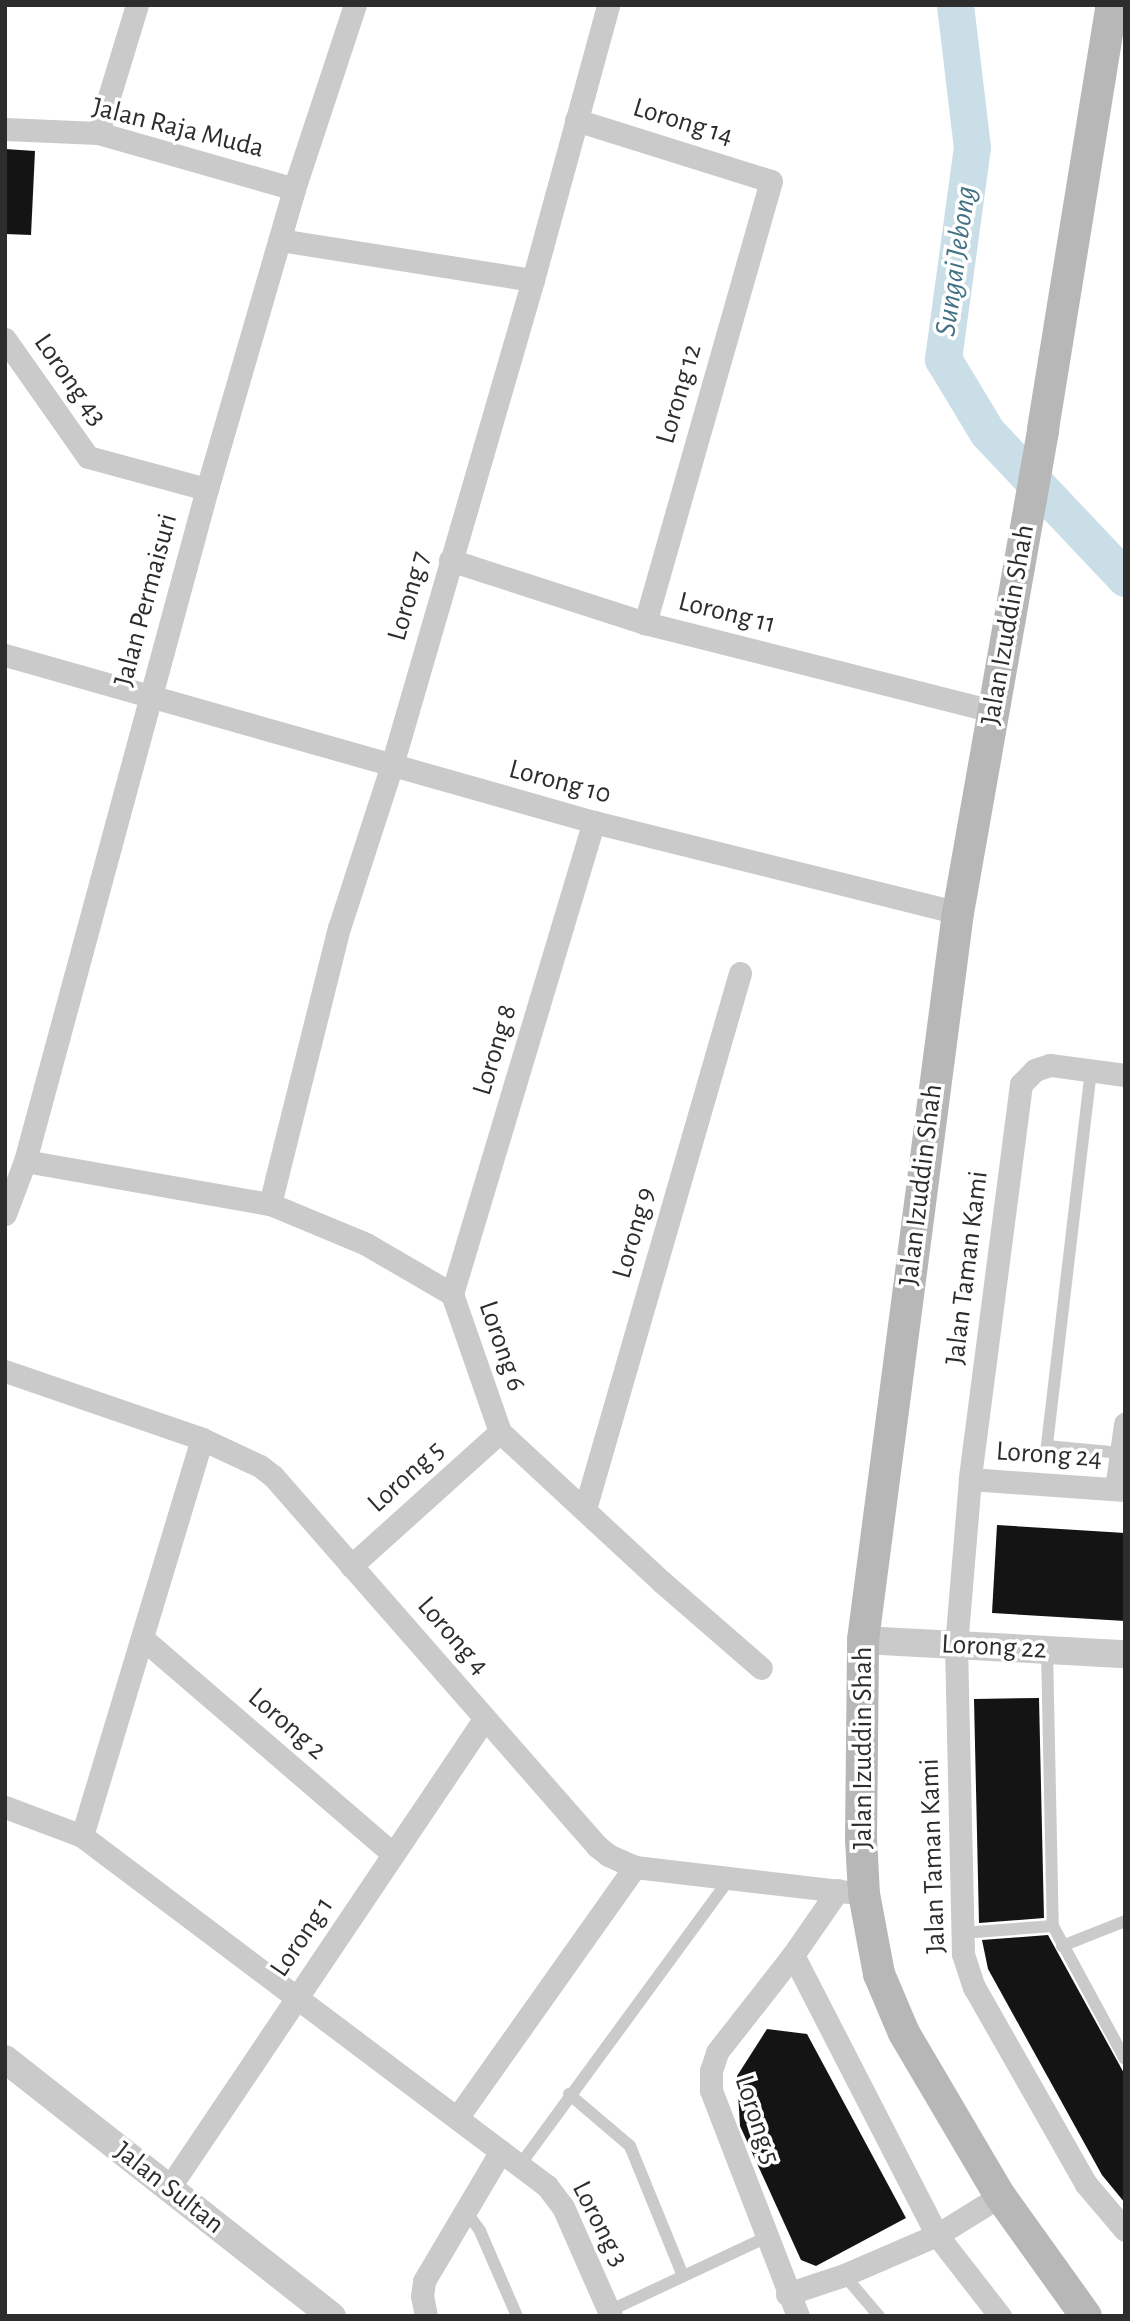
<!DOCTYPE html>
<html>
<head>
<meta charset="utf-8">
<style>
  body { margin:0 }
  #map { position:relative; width:1130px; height:2321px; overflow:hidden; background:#fff; font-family:"Alegreya Sans",sans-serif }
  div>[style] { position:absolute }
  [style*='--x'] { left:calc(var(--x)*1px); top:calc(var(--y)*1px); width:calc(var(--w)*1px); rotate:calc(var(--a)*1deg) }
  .river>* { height:37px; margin:-18.5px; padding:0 18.5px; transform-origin:18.5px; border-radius:18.5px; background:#cadee8 }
  .building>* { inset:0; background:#141414 }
  .service>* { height:12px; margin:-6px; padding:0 6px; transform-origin:6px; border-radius:6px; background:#cacaca }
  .minor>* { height:23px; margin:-11.5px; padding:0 11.5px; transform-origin:11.5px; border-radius:11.5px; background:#cacaca }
  .tertiary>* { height:28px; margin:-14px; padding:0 14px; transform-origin:14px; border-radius:14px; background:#cacaca }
  .secondary>* { height:32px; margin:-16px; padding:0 16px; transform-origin:16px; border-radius:16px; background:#b7b7b7 }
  span { translate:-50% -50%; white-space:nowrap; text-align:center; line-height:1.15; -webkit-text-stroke:7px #fff; paint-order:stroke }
  .street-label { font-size:28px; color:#2d2d2d }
  .water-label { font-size:30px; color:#437287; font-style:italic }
  .frame { position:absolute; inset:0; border:7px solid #2d2d2d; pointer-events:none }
</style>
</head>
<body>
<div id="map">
  <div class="river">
    <i style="--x:955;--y:5;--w:143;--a:83.2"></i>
    <i style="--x:972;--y:147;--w:214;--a:97.8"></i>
    <i style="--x:943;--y:359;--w:85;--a:58.9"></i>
    <i style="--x:987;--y:432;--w:201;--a:46.6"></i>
  </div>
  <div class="building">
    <i style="clip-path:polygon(5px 149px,35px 151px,31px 235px,5px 234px)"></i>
    <i style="clip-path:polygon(997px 1525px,1125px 1533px,1125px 1621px,992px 1613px)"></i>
    <i style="clip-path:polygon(1039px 1698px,1044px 1918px,979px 1923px,974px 1699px)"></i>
    <i style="clip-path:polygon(1048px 1935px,1125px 2075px,1125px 2203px,1102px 2175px,988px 1969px,982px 1940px)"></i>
    <i style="clip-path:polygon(767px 2029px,807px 2034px,906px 2218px,816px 2266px,801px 2260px,740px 2126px,737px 2076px)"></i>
  </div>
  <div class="service">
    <i style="--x:1091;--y:1070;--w:379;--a:96.7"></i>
    <i style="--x:1047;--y:1446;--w:74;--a:5.4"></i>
    <i style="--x:1047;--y:1650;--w:276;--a:88.8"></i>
    <i style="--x:1053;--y:1926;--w:151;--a:61.6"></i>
    <i style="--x:962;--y:1933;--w:91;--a:-4.4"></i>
    <i style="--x:1062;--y:1946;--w:68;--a:-21.6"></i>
    <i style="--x:569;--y:2094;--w:80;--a:40.4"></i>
    <i style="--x:630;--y:2146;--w:140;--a:67.8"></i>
    <i style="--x:520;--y:2165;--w:356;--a:-53.8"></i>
    <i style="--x:465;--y:2210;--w:26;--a:54"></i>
    <i style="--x:480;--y:2231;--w:93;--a:66.5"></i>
    <i style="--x:844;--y:2275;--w:54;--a:49.5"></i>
    <i style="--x:609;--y:2311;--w:174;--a:-25.1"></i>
  </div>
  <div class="minor">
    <i style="--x:576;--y:120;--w:204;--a:17.4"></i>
    <i style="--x:771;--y:181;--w:460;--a:105.9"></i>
    <i style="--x:5;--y:129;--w:93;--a:2.5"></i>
    <i style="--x:98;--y:133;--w:204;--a:15.9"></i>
    <i style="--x:98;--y:133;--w:134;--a:-73.1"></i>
    <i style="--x:280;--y:240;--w:256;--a:9"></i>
    <i style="--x:5;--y:339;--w:144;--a:54.9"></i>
    <i style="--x:88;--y:457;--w:123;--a:15.1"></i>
    <i style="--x:450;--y:560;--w:205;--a:17.9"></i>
    <i style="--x:645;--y:623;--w:360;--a:14.2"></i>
    <i style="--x:5;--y:655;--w:612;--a:15.83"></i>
    <i style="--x:594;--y:822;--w:375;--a:14"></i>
    <i style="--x:1125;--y:1075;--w:76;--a:-172.4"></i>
    <i style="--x:1050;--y:1065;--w:16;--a:162"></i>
    <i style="--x:1035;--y:1070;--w:20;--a:135"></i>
    <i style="--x:1021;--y:1084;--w:398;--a:97.4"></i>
    <i style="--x:970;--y:1479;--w:167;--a:94.8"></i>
    <i style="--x:956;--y:1645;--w:309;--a:88.7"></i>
    <i style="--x:963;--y:1954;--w:35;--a:72"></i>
    <i style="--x:974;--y:1987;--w:227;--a:60.4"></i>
    <i style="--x:1086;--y:2184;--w:60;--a:49.7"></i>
    <i style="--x:25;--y:1161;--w:249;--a:10"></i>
    <i style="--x:270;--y:1204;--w:104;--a:22.6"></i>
    <i style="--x:366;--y:1244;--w:99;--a:30.2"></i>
    <i style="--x:452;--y:1294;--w:146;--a:70.8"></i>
    <i style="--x:500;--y:1432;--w:221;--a:42.8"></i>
    <i style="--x:662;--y:1582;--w:131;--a:41"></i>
    <i style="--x:270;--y:1204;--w:284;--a:-76"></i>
    <i style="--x:339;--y:928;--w:171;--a:-72"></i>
    <i style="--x:392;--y:765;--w:505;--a:-73.79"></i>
    <i style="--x:533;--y:280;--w:285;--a:-74.7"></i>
    <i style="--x:5;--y:1214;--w:57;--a:-69.3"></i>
    <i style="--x:25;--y:1161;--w:696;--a:-74.85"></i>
    <i style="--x:207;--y:489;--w:312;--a:-73.8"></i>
    <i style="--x:294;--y:189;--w:194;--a:-71.7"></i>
    <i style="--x:452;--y:1294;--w:493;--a:-73.3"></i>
    <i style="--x:5;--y:1371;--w:208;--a:19"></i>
    <i style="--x:202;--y:1439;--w:64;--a:25"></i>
    <i style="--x:260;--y:1466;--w:16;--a:38"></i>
    <i style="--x:273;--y:1476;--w:492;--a:48.8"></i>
    <i style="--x:597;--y:1846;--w:14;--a:39"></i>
    <i style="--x:608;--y:1855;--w:30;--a:24"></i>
    <i style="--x:635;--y:1867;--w:231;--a:6.7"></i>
    <i style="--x:970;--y:1479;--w:155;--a:4.1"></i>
    <i style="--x:1116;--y:1489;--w:66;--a:-82.1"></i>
    <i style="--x:585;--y:1509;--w:558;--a:-73.87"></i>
    <i style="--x:351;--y:1566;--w:200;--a:-42"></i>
    <i style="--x:142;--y:1638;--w:331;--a:40.7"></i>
    <i style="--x:5;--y:1807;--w:82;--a:20.6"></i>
    <i style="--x:82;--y:1836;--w:582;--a:36.97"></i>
    <i style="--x:547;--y:2186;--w:26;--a:53"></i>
    <i style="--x:563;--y:2207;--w:119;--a:66.2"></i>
    <i style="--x:82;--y:1836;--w:415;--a:-73.2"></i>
    <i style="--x:793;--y:1955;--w:315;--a:62.8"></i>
    <i style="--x:937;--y:2235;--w:103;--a:52.1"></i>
    <i style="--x:457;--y:2118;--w:308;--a:-54.7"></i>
    <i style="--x:169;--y:2188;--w:566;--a:-56.09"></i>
    <i style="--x:787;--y:2294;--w:60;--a:-18.4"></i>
    <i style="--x:844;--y:2275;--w:101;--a:-23.3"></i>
    <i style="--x:937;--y:2235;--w:74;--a:-31.8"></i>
    <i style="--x:426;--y:2316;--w:20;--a:-101"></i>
    <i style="--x:422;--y:2296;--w:15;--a:-82"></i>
    <i style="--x:424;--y:2281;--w:151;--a:-59.4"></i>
    <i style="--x:798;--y:2316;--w:242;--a:-111.1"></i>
    <i style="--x:711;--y:2090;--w:19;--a:-90"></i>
    <i style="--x:711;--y:2071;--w:20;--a:-72"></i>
    <i style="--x:717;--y:2052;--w:123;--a:-51.9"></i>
    <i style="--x:793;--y:1955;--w:79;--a:-55.3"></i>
  </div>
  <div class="tertiary">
    <i style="--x:863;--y:1640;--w:262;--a:3.1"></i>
    <i style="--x:5;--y:2059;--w:416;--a:38.2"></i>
  </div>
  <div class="secondary">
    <i style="--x:1086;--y:2316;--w:148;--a:-125.6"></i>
    <i style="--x:1000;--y:2196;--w:189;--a:-120.5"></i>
    <i style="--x:904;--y:2033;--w:64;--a:-113"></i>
    <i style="--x:879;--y:1974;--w:81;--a:-100.6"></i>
    <i style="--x:864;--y:1894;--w:55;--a:-93.1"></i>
    <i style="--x:861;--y:1839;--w:199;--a:-89.4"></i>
    <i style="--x:863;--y:1640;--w:733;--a:-82.56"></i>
    <i style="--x:958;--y:913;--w:491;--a:-80"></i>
    <i style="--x:1043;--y:429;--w:430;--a:-80.8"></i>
  </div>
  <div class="street-label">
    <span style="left:683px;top:122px;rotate:17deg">Lorong 14</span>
    <span style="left:178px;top:128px;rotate:14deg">Jalan Raja Muda</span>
    <span style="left:70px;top:380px;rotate:55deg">Lorong 43</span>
    <span style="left:679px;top:394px;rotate:-74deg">Lorong 12</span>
    <span style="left:409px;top:596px;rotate:-74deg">Lorong 7</span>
    <span style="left:146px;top:600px;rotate:-75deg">Jalan Permaisuri</span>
    <span style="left:727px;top:613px;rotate:14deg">Lorong 11</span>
    <span style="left:1008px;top:625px;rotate:-80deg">Jalan Izuddin Shah</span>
    <span style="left:560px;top:782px;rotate:15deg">Lorong 10</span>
    <span style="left:495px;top:1050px;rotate:-73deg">Lorong 8</span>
    <span style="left:921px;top:1185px;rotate:-83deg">Jalan Izuddin Shah</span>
    <span style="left:634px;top:1233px;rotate:-74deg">Lorong 9</span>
    <span style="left:967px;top:1268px;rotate:-83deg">Jalan Taman Kami</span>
    <span style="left:502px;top:1346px;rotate:71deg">Lorong 6</span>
    <span style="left:1049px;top:1455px;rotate:4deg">Lorong 24</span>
    <span style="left:406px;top:1477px;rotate:-42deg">Lorong 5</span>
    <span style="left:453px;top:1636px;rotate:49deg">Lorong 4</span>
    <span style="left:994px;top:1647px;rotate:3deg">Lorong 22</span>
    <span style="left:287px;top:1724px;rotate:41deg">Lorong 2</span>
    <span style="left:863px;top:1748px;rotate:-90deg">Jalan Izuddin Shah</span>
    <span style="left:933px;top:1856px;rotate:-92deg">Jalan Taman Kami</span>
    <span style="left:302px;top:1937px;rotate:-56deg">Lorong 1</span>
    <span style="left:757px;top:2120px;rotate:72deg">Lorong 5</span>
    <span style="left:169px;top:2188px;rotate:38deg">Jalan Sultan</span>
    <span style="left:600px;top:2224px;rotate:63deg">Lorong 3</span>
  </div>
  <div class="water-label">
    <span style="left:956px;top:261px;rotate:-82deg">Sungai Jebong</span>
  </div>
  <div class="frame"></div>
</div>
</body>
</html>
